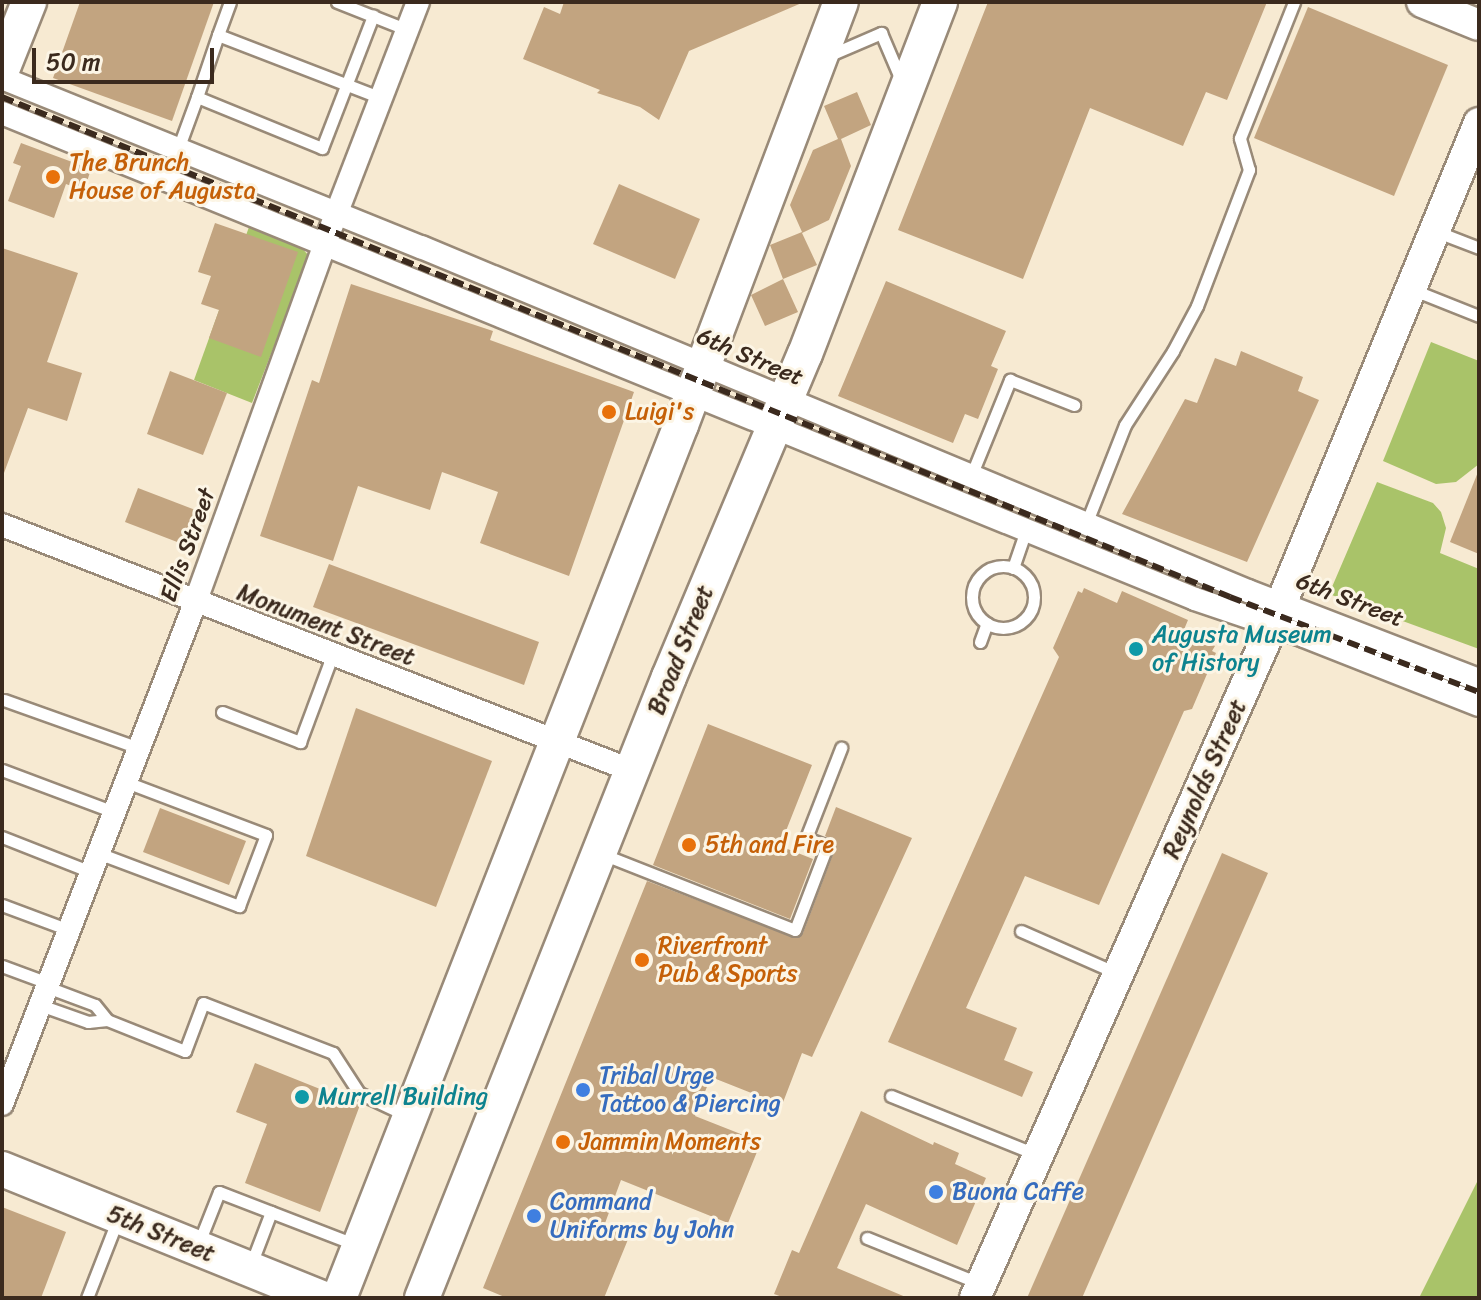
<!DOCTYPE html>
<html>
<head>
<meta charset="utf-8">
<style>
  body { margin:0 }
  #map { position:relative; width:1481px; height:1300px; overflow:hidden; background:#f7ead2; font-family:Sriracha,sans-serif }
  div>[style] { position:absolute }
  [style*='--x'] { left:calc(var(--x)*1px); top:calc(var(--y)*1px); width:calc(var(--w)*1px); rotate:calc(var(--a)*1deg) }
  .green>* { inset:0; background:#a9c369 }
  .building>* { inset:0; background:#c2a480 }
  .roads { filter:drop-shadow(2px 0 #998a78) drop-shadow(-2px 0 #998a78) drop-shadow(0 2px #998a78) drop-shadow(0 -2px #998a78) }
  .lane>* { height:11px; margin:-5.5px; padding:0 5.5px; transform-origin:5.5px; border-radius:5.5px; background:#fff }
  .lane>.ring { margin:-5.5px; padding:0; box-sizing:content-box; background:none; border:11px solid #fff; border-radius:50% }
  .street>* { height:22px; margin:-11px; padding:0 11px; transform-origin:11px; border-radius:11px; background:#fff }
  .secondary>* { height:30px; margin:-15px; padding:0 15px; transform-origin:15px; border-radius:15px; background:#fff }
  .primary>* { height:34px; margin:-17px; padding:0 17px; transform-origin:17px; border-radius:17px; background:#fff }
  .rail>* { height:6px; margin-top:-3px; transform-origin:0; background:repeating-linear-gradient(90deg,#3b2a1e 0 12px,transparent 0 18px) }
  .dots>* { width:22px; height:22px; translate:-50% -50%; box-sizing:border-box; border:4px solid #fcf5e5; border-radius:50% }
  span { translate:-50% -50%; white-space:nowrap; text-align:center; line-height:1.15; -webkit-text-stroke:6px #fcf5e5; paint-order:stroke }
  .food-label { font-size:24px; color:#c56008 }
  .left { translate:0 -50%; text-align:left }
  .street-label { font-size:24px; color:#3b2a1e }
  .culture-label { font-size:24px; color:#0d838f }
  .shop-label { font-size:24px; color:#366cbe }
  .frame { position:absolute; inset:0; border:4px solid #3b2a1e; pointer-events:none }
  .scale { position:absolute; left:32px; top:48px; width:182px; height:36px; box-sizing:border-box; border:4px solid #3b2a1e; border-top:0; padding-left:10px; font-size:24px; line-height:28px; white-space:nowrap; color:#3b2a1e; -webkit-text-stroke:6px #fcf5e5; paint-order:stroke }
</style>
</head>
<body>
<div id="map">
  <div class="green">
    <i style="clip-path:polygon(249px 227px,300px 246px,309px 256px,252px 403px,194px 380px)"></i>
    <i style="clip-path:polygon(1431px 342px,1479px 361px,1479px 464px,1456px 482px,1436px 484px,1383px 461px)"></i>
    <i style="clip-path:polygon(1377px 482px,1433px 503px,1441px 512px,1446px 528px,1440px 553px,1479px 569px,1479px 649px,1329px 594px)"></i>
    <i style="clip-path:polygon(1479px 1178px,1479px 1298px,1419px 1298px)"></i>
  </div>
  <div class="building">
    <i style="clip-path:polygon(80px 2px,214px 2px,172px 121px,53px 78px)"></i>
    <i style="clip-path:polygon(564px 2px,804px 2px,689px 51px,659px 120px,640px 107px,597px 93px,600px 90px,523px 59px,544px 7px,560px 14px)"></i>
    <i style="clip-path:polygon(988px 2px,1267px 2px,1227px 100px,1206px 92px,1183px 146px,1090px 108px,1023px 279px,898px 230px)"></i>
    <i style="clip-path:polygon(1308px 7px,1448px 65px,1394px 196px,1254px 138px)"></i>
    <i style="clip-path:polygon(857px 92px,871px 125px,841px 139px,851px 166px,829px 220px,802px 233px,817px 265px,783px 279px,798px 312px,765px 326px,751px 295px,783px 279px,770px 245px,802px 232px,790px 205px,813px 150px,838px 139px,824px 106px)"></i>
    <i style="clip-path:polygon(21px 143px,91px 169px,84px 191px,66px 184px,54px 218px,8px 201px,21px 166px,13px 163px)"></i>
    <i style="clip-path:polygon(619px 184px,700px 219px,675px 279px,593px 244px)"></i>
    <i style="clip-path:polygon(215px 223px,298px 252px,261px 357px,209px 338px,219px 310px,201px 304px,211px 276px,198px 272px)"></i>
    <i style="clip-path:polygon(2px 248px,78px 273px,47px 362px,82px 373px,67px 421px,28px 408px,4px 473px)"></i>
    <i style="clip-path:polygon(886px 281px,1006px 331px,991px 366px,998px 369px,978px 419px,965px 414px,953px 443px,838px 396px)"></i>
    <i style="clip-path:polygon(351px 284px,493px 331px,490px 340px,634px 392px,569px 576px,480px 543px,498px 492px,442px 472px,430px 510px,358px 486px,333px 561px,260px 536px,312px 380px,319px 383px)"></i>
    <i style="clip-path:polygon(1241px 351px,1303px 377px,1298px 391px,1319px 400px,1247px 562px,1122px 514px,1185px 399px,1197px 403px,1215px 358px,1236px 366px)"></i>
    <i style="clip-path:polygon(170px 371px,227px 393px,203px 455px,147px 434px)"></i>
    <i style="clip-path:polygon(1478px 472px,1479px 472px,1479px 554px,1450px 542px)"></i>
    <i style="clip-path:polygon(138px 488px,198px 511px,185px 545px,125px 522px)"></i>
    <i style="clip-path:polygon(329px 564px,539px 642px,524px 685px,313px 607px)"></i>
    <i style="clip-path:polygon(1084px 588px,1117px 603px,1122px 591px,1188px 620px,1183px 632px,1215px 646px,1212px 651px,1216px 653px,1192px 709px,1184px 711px,1099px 905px,1025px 876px,966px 1008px,1017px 1028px,1004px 1060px,1033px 1072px,1022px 1097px,888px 1042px,1059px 657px,1053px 648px,1078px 591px,1082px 593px)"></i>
    <i style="clip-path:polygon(356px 708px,492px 761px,436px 907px,306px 856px)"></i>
    <i style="clip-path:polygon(708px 724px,812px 765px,780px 846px,813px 859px,790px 919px,653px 865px)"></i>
    <i style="clip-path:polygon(836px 807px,912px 838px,812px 1057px,802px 1053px,782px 1105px,711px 1077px,695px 1116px,761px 1142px,728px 1223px,621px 1180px,604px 1226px,629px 1237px,604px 1298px,507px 1298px,483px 1288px,647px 881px,797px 938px,803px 933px,835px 849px,834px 841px,825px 836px)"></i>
    <i style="clip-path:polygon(160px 808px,246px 841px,229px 885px,143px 852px)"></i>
    <i style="clip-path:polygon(1222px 853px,1268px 873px,1082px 1298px,1027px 1298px)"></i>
    <i style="clip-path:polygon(255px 1063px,360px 1105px,320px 1212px,245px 1183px,267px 1124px,236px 1112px)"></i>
    <i style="clip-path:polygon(861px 1111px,933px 1145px,934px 1142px,959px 1153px,955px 1164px,986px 1178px,957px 1245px,866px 1204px,837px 1268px,908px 1298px,785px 1298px,774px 1294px,792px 1250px,799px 1253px)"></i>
    <i style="clip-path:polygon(2px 1207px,66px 1232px,41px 1298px,2px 1298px)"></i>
  </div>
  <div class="roads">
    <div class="lane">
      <i style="--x:230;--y:2;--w:35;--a:110"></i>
      <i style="--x:218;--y:35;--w:175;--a:21.1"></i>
      <i style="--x:337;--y:2;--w:76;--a:21.5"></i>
      <i style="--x:830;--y:55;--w:56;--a:-23.3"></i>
      <i style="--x:881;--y:33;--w:51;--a:66.9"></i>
      <i style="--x:197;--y:97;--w:65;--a:-71.3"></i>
      <i style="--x:178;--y:149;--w:55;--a:-69.9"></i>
      <i style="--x:197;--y:97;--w:135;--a:22.2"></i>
      <i style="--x:322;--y:148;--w:142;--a:-68.9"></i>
      <i style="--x:1435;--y:231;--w:47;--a:21.1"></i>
      <i style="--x:1411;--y:289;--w:73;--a:21.7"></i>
      <i style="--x:971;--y:476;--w:104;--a:-67.9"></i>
      <i style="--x:1010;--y:380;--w:69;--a:21.3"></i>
      <i style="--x:1086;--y:524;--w:106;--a:-68.5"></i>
      <i style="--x:1125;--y:425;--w:88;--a:-57"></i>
      <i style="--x:1173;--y:351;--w:51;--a:-61.9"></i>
      <i style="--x:1197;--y:306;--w:146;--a:-69.1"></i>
      <i style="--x:1249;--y:170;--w:33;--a:-106"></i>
      <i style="--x:1240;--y:138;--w:146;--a:-68.3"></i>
      <i class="ring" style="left:972px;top:566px;width:51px;height:51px"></i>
      <i style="--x:1013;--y:568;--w:40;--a:-71.1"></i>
      <i style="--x:980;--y:642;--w:20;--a:-70"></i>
      <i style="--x:4;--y:700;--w:143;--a:19.6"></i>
      <i style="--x:222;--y:712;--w:84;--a:21"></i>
      <i style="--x:300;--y:742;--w:92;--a:-69.6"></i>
      <i style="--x:2;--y:770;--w:120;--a:20.6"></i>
      <i style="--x:2;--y:837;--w:96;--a:21.5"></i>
      <i style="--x:98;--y:853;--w:151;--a:20.6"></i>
      <i style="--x:239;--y:906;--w:76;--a:-69.2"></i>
      <i style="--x:266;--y:835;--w:150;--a:-159.3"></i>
      <i style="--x:602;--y:854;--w:207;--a:21.5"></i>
      <i style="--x:795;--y:930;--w:90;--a:-69.1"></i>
      <i style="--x:827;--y:846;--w:22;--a:-159"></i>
      <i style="--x:806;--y:838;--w:97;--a:-68.7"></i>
      <i style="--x:2;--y:905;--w:72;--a:20.5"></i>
      <i style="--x:1021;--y:931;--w:107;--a:23.7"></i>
      <i style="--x:2;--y:966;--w:49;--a:20.3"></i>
      <i style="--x:47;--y:987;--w:51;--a:20.6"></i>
      <i style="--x:95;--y:1005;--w:19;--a:51"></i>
      <i style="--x:40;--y:1005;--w:51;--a:19.5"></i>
      <i style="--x:88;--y:1022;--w:19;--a:-6"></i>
      <i style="--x:107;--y:1020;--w:84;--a:21.7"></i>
      <i style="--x:185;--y:1051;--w:51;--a:-69.4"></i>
      <i style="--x:203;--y:1003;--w:139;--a:21"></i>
      <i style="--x:333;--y:1053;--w:48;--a:57"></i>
      <i style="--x:359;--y:1093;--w:54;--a:25.1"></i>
      <i style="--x:891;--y:1096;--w:155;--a:21.9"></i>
      <i style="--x:867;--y:1238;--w:123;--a:22"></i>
      <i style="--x:198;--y:1245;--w:57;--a:-68.4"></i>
      <i style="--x:219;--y:1192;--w:145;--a:21.1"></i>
      <i style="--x:250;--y:1267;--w:59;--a:-69.1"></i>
      <i style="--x:87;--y:1298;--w:83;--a:-68.7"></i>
    </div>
    <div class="street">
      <i style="--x:2;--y:78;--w:452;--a:22"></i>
      <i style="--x:421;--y:247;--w:896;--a:22.59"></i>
      <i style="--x:1248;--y:591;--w:248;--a:21.1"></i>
      <i style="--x:2;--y:113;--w:1288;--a:22.16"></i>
      <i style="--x:1195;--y:599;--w:115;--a:18.7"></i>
      <i style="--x:1304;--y:636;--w:188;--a:21.5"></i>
      <i style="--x:2;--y:525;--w:677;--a:21.3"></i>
      <i style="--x:2;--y:1104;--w:537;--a:-68.93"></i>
      <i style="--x:195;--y:603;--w:383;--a:-70.1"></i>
      <i style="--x:325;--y:243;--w:258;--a:-68.9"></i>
    </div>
    <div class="secondary">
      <i style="--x:1422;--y:2;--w:61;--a:22"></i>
      <i style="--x:975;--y:1298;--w:735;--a:-66.16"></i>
      <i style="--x:1272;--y:626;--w:544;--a:-67.63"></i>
    </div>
    <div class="primary">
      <i style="--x:2;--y:70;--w:73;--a:-68.3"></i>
      <i style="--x:2;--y:1169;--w:344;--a:22"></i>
      <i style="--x:339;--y:1298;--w:938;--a:-68.61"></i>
      <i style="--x:681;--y:425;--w:452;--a:-69.3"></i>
      <i style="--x:422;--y:1298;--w:668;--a:-68.31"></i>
      <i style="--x:669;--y:677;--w:350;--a:-67.2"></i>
      <i style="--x:805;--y:354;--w:377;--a:-69"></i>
    </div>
  </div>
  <div class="rail">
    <i style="--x:2;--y:97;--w:1326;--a:22.15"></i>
    <i style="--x:1230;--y:597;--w:267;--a:20.9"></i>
  </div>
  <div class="dots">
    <i style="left:53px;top:177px;background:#e8710a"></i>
    <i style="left:609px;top:412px;background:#e8710a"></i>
    <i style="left:1136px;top:649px;background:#0f9aa8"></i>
    <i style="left:689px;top:845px;background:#e8710a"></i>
    <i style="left:642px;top:960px;background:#e8710a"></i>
    <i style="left:583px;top:1090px;background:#3f7fe0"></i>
    <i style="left:302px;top:1097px;background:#0f9aa8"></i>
    <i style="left:563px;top:1142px;background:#e8710a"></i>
    <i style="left:936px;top:1192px;background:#3f7fe0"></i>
    <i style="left:534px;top:1216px;background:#3f7fe0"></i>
  </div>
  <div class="food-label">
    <span class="left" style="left:69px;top:177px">The Brunch<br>House of Augusta</span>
    <span class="left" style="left:625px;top:412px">Luigi's</span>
    <span class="left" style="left:705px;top:845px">5th and Fire</span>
    <span class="left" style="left:658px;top:960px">Riverfront<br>Pub &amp; Sports</span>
    <span class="left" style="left:579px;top:1142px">Jammin Moments</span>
  </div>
  <div class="street-label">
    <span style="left:750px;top:357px;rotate:23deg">6th Street</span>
    <span style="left:188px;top:545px;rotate:-70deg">Ellis Street</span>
    <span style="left:1350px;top:600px;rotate:21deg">6th Street</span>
    <span style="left:326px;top:625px;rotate:21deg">Monument Street</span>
    <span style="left:681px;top:650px;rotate:-68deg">Broad Street</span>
    <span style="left:1205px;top:779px;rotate:-66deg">Reynolds Street</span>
    <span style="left:161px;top:1234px;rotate:22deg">5th Street</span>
  </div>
  <div class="culture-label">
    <span class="left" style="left:1152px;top:649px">Augusta Museum<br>of History</span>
    <span class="left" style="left:318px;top:1097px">Murrell Building</span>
  </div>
  <div class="shop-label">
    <span class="left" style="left:599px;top:1090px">Tribal Urge<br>Tattoo &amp; Piercing</span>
    <span class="left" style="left:952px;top:1192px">Buona Caffe</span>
    <span class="left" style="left:550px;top:1216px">Command<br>Uniforms by John</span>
  </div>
  <div class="frame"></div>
  <div class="scale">50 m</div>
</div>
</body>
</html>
